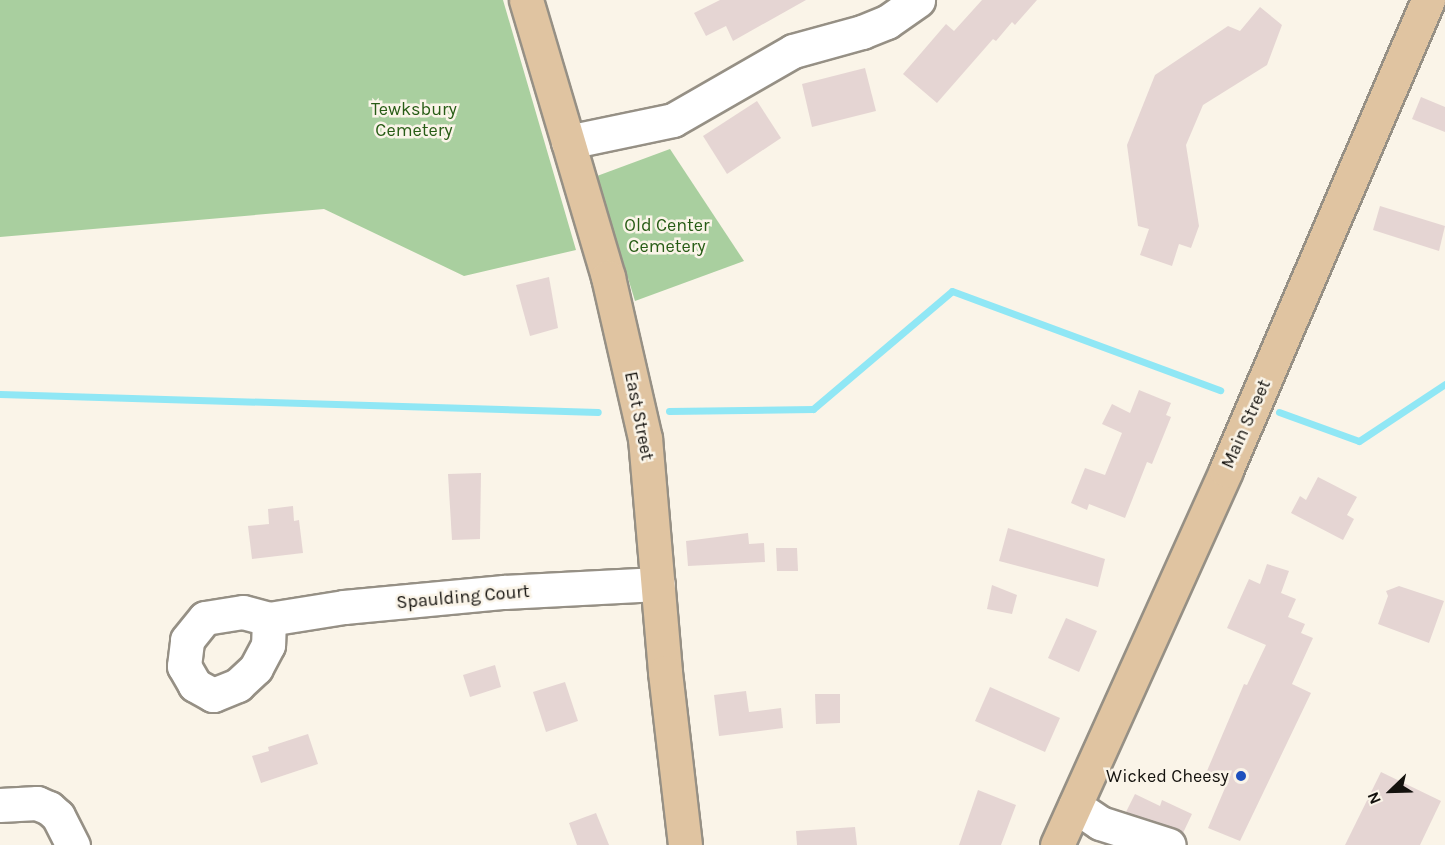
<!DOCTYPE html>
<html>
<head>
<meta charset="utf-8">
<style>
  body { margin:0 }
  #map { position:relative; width:1445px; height:845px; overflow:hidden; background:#faf4e8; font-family:Karla,sans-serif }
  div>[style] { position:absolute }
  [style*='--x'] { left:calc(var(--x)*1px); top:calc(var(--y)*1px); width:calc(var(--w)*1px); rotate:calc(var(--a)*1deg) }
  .green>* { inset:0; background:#a9cf9f }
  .stream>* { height:7px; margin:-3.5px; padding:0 3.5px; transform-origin:3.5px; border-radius:3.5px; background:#90e7f5 }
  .building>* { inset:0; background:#e5d5d3 }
  .roads { filter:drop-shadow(2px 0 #969085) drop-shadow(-2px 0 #969085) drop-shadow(0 2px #969085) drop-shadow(0 -2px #969085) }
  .minor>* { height:33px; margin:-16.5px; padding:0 16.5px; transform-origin:16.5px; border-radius:16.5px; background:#fff }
  .major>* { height:33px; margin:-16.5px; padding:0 16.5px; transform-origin:16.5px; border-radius:16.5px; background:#e0c4a1 }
  .dots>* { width:16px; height:16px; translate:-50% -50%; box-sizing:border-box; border:3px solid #faf4e8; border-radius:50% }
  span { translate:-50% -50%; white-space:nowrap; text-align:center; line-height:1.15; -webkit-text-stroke:5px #faf4e8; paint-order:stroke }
  .park-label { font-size:18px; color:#275c15 }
  .street-label { font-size:18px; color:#14120e }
  .poi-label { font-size:18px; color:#14120e }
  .right { translate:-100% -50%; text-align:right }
  .north { position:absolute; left:1361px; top:761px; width:60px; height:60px; -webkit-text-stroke:4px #faf4e8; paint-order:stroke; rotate:247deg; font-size:16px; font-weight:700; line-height:24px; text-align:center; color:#14120e }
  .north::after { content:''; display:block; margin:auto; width:21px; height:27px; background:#14120e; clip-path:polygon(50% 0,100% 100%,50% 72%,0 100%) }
</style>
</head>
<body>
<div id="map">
  <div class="green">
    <i style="clip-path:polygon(0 0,503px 0,576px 250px,464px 276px,324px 209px,0 237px)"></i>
    <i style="clip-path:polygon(670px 149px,744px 261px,635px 301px,597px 176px)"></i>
  </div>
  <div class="stream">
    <i style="--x:0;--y:394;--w:598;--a:1.72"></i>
    <i style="--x:669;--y:411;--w:144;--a:-0.8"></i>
    <i style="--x:813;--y:409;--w:182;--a:-40.3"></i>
    <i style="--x:952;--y:291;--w:286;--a:20.3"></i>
    <i style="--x:1279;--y:412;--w:85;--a:19.9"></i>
    <i style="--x:1359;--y:441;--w:103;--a:-33.5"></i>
  </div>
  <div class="building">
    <i style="clip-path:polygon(720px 0,806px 0,733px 41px,726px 26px,706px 36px,694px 13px)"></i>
    <i style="clip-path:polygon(982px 0,1037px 0,1015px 25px,1012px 22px,996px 41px,993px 39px,937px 103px,903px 74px,946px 24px,954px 31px)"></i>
    <i style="clip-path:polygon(1260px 7px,1282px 25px,1267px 65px,1203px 105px,1186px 145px,1199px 226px,1191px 248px,1179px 244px,1172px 266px,1140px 255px,1149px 229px,1138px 226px,1127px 145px,1155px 75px,1228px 26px,1240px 31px)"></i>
    <i style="clip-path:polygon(865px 68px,876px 111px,812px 127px,802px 84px)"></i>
    <i style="clip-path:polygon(1421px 97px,1445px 107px,1445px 132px,1412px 119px)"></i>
    <i style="clip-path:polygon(757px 101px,781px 138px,727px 174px,703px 136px)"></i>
    <i style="clip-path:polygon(1380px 206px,1445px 226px,1439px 251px,1373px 230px)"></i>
    <i style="clip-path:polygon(549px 277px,558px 328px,530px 336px,516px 285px)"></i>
    <i style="clip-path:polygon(1139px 390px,1171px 403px,1166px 415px,1171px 417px,1152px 464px,1147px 462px,1125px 518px,1089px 504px,1087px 510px,1071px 503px,1085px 468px,1105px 475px,1122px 433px,1102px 424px,1112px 404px,1130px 413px)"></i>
    <i style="clip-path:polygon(481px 473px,480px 539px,452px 540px,448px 474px)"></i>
    <i style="clip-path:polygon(1318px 477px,1357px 497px,1347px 515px,1354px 519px,1343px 540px,1291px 513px,1300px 496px,1306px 500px)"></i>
    <i style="clip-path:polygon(293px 506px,294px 521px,299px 520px,303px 553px,252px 559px,248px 526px,269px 524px,268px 509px)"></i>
    <i style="clip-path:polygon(1008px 528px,1105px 559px,1098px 587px,999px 561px)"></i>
    <i style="clip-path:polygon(748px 533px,749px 544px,764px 543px,765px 562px,688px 566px,686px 541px)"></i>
    <i style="clip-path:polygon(776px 548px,797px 548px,798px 571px,777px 571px)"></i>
    <i style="clip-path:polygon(1267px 564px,1289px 571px,1281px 593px,1296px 599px,1288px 617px,1305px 624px,1301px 633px,1313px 638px,1292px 684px,1311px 693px,1240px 841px,1208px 828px,1225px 788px,1204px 778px,1244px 684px,1247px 685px,1266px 645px,1227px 628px,1249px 579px,1260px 584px)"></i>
    <i style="clip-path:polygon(992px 585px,1017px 595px,1012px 614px,987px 609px)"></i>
    <i style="clip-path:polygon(1399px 586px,1444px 601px,1429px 643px,1378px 624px,1388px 596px,1386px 591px)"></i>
    <i style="clip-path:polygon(1066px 618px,1097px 631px,1079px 672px,1048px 658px)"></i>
    <i style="clip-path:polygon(495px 665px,501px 687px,470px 697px,463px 675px)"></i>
    <i style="clip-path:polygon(565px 682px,578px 721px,546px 732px,533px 692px)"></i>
    <i style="clip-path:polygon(990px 687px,1060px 718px,1045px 752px,975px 721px)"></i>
    <i style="clip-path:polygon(746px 691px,749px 712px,781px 708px,783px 728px,719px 736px,714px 695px)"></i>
    <i style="clip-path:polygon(815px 694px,840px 694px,840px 723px,816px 724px)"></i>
    <i style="clip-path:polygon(308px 734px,318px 764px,261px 783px,252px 756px,269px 751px,268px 747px)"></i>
    <i style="clip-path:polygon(1381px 772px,1441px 801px,1420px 845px,1345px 845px)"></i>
    <i style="clip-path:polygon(978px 790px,1016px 805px,1001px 845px,959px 845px)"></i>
    <i style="clip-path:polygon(1135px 794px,1160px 806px,1162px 800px,1192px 814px,1183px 833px,1126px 812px)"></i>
    <i style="clip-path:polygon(596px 813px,609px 845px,577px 845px,569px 823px)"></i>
    <i style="clip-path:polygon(855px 827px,857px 845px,797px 845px,796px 831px)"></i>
  </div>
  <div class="roads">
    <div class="minor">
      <i style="--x:568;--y:142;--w:107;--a:-11.8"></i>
      <i style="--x:673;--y:120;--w:138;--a:-29.9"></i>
      <i style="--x:793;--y:51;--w:72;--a:-15.4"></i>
      <i style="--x:862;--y:32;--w:27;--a:-22"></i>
      <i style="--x:887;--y:22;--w:38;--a:-35"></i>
      <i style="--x:269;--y:619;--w:26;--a:92"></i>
      <i style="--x:268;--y:645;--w:26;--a:118"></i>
      <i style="--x:256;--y:668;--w:25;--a:137"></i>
      <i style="--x:238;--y:685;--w:27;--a:158"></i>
      <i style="--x:213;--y:695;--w:21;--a:-151"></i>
      <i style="--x:195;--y:685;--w:22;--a:-120"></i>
      <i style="--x:184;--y:666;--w:26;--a:-83"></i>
      <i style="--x:187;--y:640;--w:28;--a:-51"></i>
      <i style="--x:205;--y:618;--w:38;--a:-9"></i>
      <i style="--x:243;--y:612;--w:27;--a:15"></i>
      <i style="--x:269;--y:619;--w:76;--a:-9.1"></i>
      <i style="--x:344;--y:607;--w:161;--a:-5.4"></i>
      <i style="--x:504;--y:592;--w:154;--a:-3"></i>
      <i style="--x:0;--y:805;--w:37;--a:-3"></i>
      <i style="--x:37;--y:803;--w:13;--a:23"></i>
      <i style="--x:49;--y:808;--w:12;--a:42"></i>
      <i style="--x:58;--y:816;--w:33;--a:63"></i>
      <i style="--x:1075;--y:806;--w:30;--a:34"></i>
      <i style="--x:1100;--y:823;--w:72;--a:17.7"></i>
    </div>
    <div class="major">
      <i style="--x:526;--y:0;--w:289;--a:73.5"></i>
      <i style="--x:608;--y:277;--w:165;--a:77.1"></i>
      <i style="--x:645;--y:438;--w:235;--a:85.1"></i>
      <i style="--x:665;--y:672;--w:174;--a:83.4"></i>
      <i style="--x:1057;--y:845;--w:411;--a:-65.7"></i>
      <i style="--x:1226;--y:470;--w:512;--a:-66.74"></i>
    </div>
  </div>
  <div class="dots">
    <i style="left:1241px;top:776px;background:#1e50bd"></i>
  </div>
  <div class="park-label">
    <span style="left:414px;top:120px">Tewksbury<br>Cemetery</span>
    <span style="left:667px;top:236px">Old Center<br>Cemetery</span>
  </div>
  <div class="street-label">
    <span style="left:639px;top:416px;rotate:79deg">East Street</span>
    <span style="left:1246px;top:424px;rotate:-66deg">Main Street</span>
    <span style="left:463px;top:597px;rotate:-5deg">Spaulding Court</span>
  </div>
  <div class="poi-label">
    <span class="right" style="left:1229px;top:776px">Wicked Cheesy</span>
  </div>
  <div class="north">N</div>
</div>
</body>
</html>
